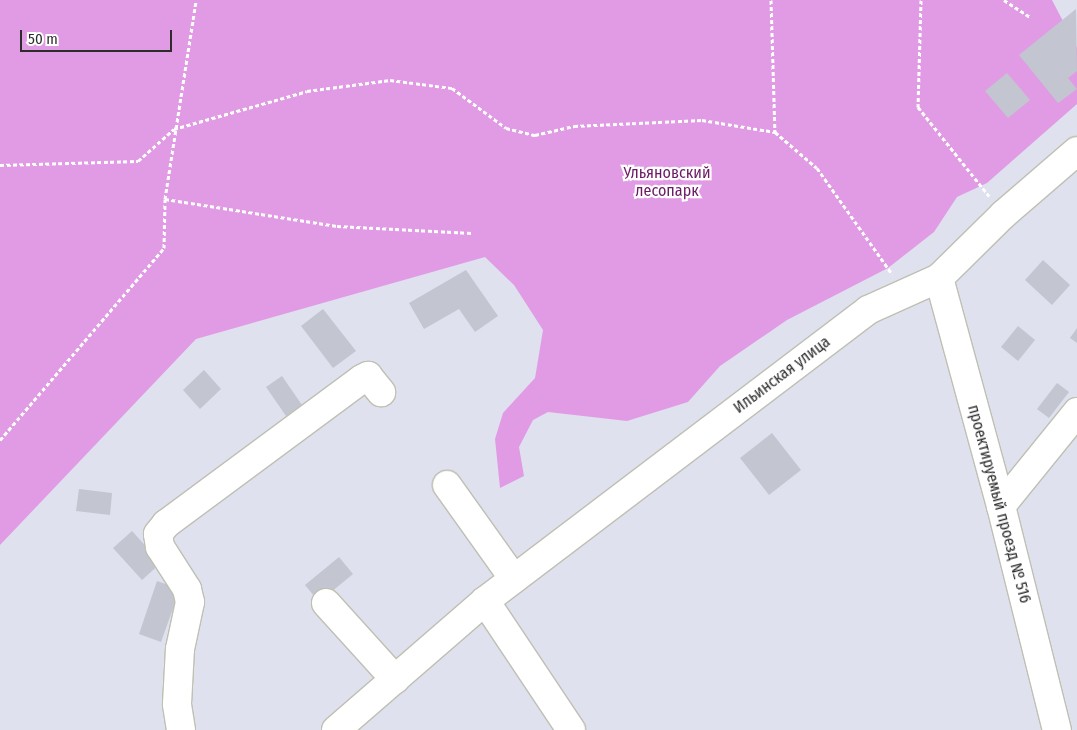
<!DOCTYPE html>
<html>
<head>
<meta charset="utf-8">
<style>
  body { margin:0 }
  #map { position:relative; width:1077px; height:730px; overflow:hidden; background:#dfe1ee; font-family:"Fira Sans Condensed",sans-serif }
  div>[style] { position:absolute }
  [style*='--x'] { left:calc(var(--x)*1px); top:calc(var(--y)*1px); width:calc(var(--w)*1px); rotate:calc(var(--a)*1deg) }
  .green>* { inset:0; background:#e19be5 }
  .building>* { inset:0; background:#c3c5d0 }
  .path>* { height:3px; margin-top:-1.5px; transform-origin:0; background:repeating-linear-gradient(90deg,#fff 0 4px,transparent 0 6.5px) }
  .roads { filter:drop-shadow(1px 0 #bec0b2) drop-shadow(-1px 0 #bec0b2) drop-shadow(0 1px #bec0b2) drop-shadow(0 -1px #bec0b2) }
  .minor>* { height:28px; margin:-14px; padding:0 14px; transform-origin:14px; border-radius:14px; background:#fff }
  span { translate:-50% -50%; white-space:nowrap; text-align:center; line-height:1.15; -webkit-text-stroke:4.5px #fff; paint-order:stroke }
  .park-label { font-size:16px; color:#6c1a65 }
  .street-label { font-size:16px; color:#2c2c2c }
  .scale { position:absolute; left:20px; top:30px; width:152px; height:22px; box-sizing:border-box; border:2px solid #2c2c2c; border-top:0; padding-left:6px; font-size:15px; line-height:18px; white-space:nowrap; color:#2c2c2c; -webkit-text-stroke:4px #fff; paint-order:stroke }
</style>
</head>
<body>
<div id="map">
  <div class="green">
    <i style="clip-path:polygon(0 0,1052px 0,1077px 48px,1077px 104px,987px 183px,957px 197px,934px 232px,888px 268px,787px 320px,720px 366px,688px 402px,627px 421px,548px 412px,533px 420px,519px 447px,524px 476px,500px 488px,495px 439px,503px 413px,535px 378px,543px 330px,514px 285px,485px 257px,196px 339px,0 545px)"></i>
  </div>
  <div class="building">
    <i style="clip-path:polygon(1076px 9px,1077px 71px,1068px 78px,1077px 89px,1058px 103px,1019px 55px)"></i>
    <i style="clip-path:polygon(1007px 73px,1030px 100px,1008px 118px,985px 91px)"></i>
    <i style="clip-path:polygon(1043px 260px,1070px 285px,1052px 305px,1025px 280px)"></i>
    <i style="clip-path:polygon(466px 270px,498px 316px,475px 332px,459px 309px,424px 329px,409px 303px)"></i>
    <i style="clip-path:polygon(323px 309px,356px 351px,333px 368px,301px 326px)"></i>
    <i style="clip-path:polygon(1018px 326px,1035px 340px,1018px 361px,1001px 347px)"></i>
    <i style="clip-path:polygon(1077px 328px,1077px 343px,1070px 338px)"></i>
    <i style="clip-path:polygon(204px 370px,221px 389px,200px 409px,183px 390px)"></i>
    <i style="clip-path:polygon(282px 376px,302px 405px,286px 416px,266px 387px)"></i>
    <i style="clip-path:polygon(1057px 383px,1069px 392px,1049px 418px,1037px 409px)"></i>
    <i style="clip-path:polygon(772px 433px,801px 470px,769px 495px,740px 458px)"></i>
    <i style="clip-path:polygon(79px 489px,112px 493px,110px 515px,76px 511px)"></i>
    <i style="clip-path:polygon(132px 531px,161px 563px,142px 580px,113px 548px)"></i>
    <i style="clip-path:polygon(339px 557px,353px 574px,319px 602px,305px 585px)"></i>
    <i style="clip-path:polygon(157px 581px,180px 589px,161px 642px,139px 634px)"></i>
  </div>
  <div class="path">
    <i style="--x:771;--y:0;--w:132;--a:88.3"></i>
    <i style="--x:775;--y:132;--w:55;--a:40.6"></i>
    <i style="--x:817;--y:168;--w:130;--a:54.7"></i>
    <i style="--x:921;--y:0;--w:107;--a:91.6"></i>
    <i style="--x:918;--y:107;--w:114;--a:51.4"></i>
    <i style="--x:1004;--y:0;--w:31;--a:33"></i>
    <i style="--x:0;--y:165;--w:138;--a:-1.7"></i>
    <i style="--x:138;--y:161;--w:48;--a:-41.6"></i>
    <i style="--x:174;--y:129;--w:138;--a:-15.9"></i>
    <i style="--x:307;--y:91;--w:84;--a:-7.5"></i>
    <i style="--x:390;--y:80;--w:63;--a:7.4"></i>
    <i style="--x:452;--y:88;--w:67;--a:36.5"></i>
    <i style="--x:506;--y:128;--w:30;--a:14"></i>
    <i style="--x:535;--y:135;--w:40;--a:-13"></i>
    <i style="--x:574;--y:126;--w:128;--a:-2.7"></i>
    <i style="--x:702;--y:120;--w:74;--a:9.3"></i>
    <i style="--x:165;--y:199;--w:174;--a:8.9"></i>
    <i style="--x:337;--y:226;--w:135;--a:3"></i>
    <i style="--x:0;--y:440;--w:253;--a:-49.5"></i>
    <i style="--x:164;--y:248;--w:49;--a:-88.8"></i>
    <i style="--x:165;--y:199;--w:201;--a:-81.1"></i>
  </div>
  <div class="roads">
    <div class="minor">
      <i style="--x:939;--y:278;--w:236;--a:74.8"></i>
      <i style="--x:1001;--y:506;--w:231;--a:76"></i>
      <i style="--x:447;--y:485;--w:115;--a:54.5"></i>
      <i style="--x:1001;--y:506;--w:121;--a:-51"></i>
      <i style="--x:485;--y:601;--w:155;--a:56.3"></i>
      <i style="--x:326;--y:603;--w:103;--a:47.8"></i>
      <i style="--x:181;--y:730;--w:26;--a:-99"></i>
      <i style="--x:177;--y:704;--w:55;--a:-86.9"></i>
      <i style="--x:180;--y:649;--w:48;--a:-78"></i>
      <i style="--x:190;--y:602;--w:13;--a:-103"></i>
      <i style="--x:187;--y:589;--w:50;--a:-122.7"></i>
      <i style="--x:160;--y:547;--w:13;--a:-99"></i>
      <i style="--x:158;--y:534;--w:13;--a:-51"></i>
      <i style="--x:166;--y:524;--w:244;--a:-36.5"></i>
      <i style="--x:362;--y:379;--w:7;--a:-27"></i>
      <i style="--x:368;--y:376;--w:21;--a:51"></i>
      <i style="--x:336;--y:730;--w:197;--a:-40.9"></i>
      <i style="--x:485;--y:601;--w:481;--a:-37.2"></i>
      <i style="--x:868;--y:310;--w:78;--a:-24.3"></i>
      <i style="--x:939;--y:278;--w:91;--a:-44.6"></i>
      <i style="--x:1004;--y:214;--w:96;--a:-40.8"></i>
    </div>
  </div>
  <div class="park-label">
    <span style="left:667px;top:182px">Ульяновский<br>лесопарк</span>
  </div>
  <div class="street-label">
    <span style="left:782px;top:375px;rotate:-37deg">Ильинская улица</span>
    <span style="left:999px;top:504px;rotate:75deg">проектируемый проезд № 516</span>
  </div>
  <div class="scale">50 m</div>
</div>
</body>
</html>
